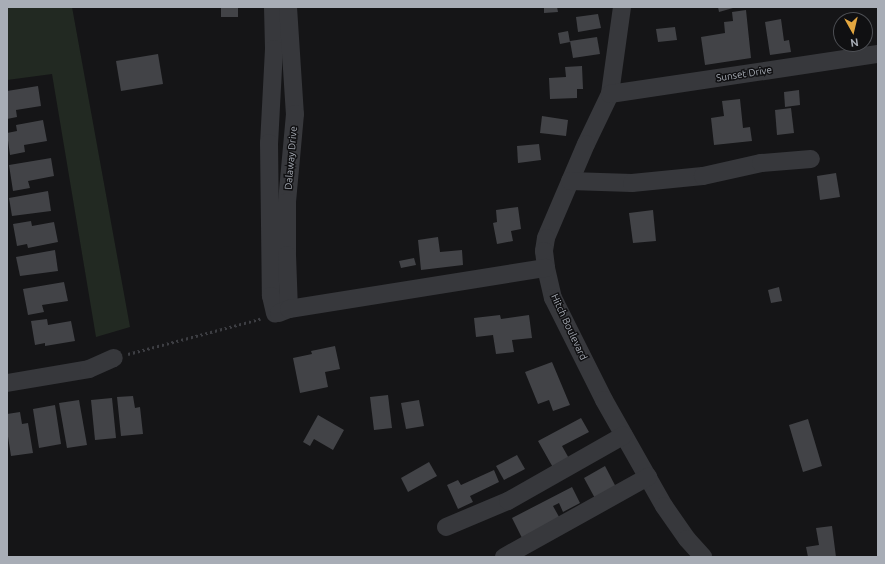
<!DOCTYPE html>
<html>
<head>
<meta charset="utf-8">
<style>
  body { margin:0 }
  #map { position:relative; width:885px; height:564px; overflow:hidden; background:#151517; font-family:Ubuntu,sans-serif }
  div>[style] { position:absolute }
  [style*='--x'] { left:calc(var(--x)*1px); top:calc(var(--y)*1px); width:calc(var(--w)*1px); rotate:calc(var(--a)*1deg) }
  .green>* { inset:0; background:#222922 }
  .building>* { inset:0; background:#424347 }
  .path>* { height:2.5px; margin-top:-1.25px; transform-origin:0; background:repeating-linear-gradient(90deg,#3d3e43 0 2px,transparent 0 5px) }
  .minor>* { height:18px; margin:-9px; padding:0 9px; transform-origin:9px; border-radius:9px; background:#37383c }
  span { translate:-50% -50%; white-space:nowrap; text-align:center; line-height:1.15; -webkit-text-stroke:3px #101012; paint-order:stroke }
  .street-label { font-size:10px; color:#a8adb6 }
  .frame { position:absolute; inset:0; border:8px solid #a8adb6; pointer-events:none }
  .north { position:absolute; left:833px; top:12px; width:40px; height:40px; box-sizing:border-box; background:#101012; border:1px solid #4d4f54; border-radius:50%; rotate:172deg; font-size:11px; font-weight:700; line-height:16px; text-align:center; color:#a8adb6 }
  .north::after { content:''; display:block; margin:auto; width:14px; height:18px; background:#e4a740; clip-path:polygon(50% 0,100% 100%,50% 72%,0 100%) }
</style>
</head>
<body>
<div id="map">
  <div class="green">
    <i style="clip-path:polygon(7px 7px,72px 7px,130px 327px,96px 337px,52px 74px,7px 80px)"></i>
  </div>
  <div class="building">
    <i style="clip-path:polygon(221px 7px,238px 7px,238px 17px,221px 17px)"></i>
    <i style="clip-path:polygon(544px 7px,557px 7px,558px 12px,544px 13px)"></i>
    <i style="clip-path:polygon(718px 7px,733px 7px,733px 8px,719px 12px)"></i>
    <i style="clip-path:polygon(746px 10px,751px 58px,705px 65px,701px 37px,725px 33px,724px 22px,733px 21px,732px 12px)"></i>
    <i style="clip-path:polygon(598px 14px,601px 28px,578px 32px,576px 17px)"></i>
    <i style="clip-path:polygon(781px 19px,784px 41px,789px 40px,791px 52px,770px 55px,765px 22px)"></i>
    <i style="clip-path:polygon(675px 27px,677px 40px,658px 42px,656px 29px)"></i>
    <i style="clip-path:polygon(568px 31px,570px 42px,560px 44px,558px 33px)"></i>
    <i style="clip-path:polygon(597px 37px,600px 54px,573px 58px,570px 41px)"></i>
    <i style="clip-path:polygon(158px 54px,163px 84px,121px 91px,116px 61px)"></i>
    <i style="clip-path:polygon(582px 66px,583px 89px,577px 89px,577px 98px,550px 99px,549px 78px,566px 77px,565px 67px)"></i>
    <i style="clip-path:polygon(38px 86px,41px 106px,16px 110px,17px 117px,7px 119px,7px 91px)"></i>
    <i style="clip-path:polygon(799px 90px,800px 105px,785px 107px,784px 92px)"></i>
    <i style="clip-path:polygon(740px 99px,743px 128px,750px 127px,752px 141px,714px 145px,711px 118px,724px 116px,722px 101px)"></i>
    <i style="clip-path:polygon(791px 108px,794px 133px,777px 135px,775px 110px)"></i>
    <i style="clip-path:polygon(542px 116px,568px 120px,566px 136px,540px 133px)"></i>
    <i style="clip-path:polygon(43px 120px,47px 141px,24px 145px,25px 152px,10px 155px,7px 133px,17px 131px,16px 125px)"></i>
    <i style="clip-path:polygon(539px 144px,541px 160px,518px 163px,517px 146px)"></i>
    <i style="clip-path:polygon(51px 158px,54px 176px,28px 181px,30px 188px,13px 191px,9px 165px)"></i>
    <i style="clip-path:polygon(836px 173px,840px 197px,820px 200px,817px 176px)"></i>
    <i style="clip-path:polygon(48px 191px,51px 211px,12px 216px,9px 198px)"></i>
    <i style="clip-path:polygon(518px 207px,521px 229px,511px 231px,513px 241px,497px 244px,493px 223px,497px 222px,496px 210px)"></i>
    <i style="clip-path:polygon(653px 210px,656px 241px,633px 243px,629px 213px)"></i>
    <i style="clip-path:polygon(31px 221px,32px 226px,54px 222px,58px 242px,28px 248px,27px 244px,17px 246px,13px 224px)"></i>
    <i style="clip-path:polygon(438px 237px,440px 252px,462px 250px,463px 265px,421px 270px,418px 240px)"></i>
    <i style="clip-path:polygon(55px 250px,58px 271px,20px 276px,16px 257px)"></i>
    <i style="clip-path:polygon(414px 258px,416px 265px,401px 268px,399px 261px)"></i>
    <i style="clip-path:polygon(64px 282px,68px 301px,42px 305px,44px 312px,28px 315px,23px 289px)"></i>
    <i style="clip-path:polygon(779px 287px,782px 301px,771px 303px,768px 290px)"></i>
    <i style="clip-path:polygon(500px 315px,501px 319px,529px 315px,532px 338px,512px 340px,514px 352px,496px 354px,493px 335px,476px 337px,474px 318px)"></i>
    <i style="clip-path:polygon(47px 319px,48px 325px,71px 321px,75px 341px,45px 346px,45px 343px,35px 345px,31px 321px)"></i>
    <i style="clip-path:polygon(335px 346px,340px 369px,325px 372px,328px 387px,300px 393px,293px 358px,312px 354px,311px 351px)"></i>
    <i style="clip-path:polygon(552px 362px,570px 405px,553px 411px,549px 400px,538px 404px,525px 372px)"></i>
    <i style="clip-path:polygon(388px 395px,392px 428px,374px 430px,370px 397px)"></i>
    <i style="clip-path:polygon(133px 396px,135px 408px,140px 407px,143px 434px,121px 436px,117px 397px)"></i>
    <i style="clip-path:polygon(112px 398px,116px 438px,95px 440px,91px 400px)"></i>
    <i style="clip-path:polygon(79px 400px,87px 445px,67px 448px,59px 403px)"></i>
    <i style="clip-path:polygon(419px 400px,424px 426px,406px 429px,401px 403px)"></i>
    <i style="clip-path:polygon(55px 405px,61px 444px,39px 448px,33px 409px)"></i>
    <i style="clip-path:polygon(20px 412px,22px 424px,28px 423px,33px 453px,11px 456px,7px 430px,7px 414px)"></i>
    <i style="clip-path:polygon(318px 415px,344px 430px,333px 450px,314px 439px,310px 446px,303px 442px)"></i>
    <i style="clip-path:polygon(581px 418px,589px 432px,562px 446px,571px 462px,555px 471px,538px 441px)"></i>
    <i style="clip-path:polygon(808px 419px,822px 466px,803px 472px,789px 425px)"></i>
    <i style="clip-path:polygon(517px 455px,525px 469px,504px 480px,496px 466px)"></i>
    <i style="clip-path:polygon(429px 462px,437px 476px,408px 492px,401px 478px)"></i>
    <i style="clip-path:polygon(605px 466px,618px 491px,597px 502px,584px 478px)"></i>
    <i style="clip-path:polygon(494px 470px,499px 482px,470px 496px,473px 502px,458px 509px,447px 485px,458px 480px,461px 485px)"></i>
    <i style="clip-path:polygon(572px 487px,580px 503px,563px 512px,559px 503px,553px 506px,563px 524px,525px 544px,512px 518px)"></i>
    <i style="clip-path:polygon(832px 526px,836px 557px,808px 557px,806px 547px,819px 545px,816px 528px)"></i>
  </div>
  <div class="path">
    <i style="--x:128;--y:354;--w:137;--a:-14.9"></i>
  </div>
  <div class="minor">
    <i style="--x:273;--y:7;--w:42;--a:88.6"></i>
    <i style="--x:274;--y:49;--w:94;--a:93"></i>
    <i style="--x:269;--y:143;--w:153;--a:89.3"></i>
    <i style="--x:271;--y:296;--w:18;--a:77"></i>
    <i style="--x:288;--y:7;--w:107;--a:86.3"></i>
    <i style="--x:295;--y:114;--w:88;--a:95.2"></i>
    <i style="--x:287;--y:202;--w:53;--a:90"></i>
    <i style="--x:287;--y:255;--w:54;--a:87.9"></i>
    <i style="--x:622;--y:7;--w:88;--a:97.9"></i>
    <i style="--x:610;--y:94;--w:55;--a:115.6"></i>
    <i style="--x:586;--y:144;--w:102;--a:113.1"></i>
    <i style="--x:546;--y:238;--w:13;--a:99"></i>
    <i style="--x:544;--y:251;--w:17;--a:83"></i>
    <i style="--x:546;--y:268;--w:31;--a:77"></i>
    <i style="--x:553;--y:298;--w:114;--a:63.4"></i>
    <i style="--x:604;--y:400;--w:122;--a:60.5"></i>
    <i style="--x:664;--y:506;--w:40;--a:55.1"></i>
    <i style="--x:687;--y:539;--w:24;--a:48"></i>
    <i style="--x:610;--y:94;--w:271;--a:-8.5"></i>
    <i style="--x:570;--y:181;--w:62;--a:1.8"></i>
    <i style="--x:632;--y:183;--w:71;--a:-5.6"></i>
    <i style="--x:703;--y:176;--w:59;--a:-12.6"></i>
    <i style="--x:761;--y:163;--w:50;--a:-4.6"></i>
    <i style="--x:279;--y:313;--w:11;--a:-22"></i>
    <i style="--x:289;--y:309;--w:260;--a:-9.1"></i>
    <i style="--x:7;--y:383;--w:83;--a:-9.7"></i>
    <i style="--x:89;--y:369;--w:27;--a:-24"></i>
    <i style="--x:446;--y:527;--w:67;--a:-22.8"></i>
    <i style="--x:508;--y:501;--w:133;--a:-29.6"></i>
    <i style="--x:504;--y:557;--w:165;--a:-29.1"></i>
  </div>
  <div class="street-label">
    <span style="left:744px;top:74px;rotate:-9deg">Sunset Drive</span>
    <span style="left:291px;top:158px;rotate:-85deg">Dalaway Drive</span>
    <span style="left:569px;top:327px;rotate:65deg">Hitch Boulevard</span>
  </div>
  <div class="frame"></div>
  <div class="north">N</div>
</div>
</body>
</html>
